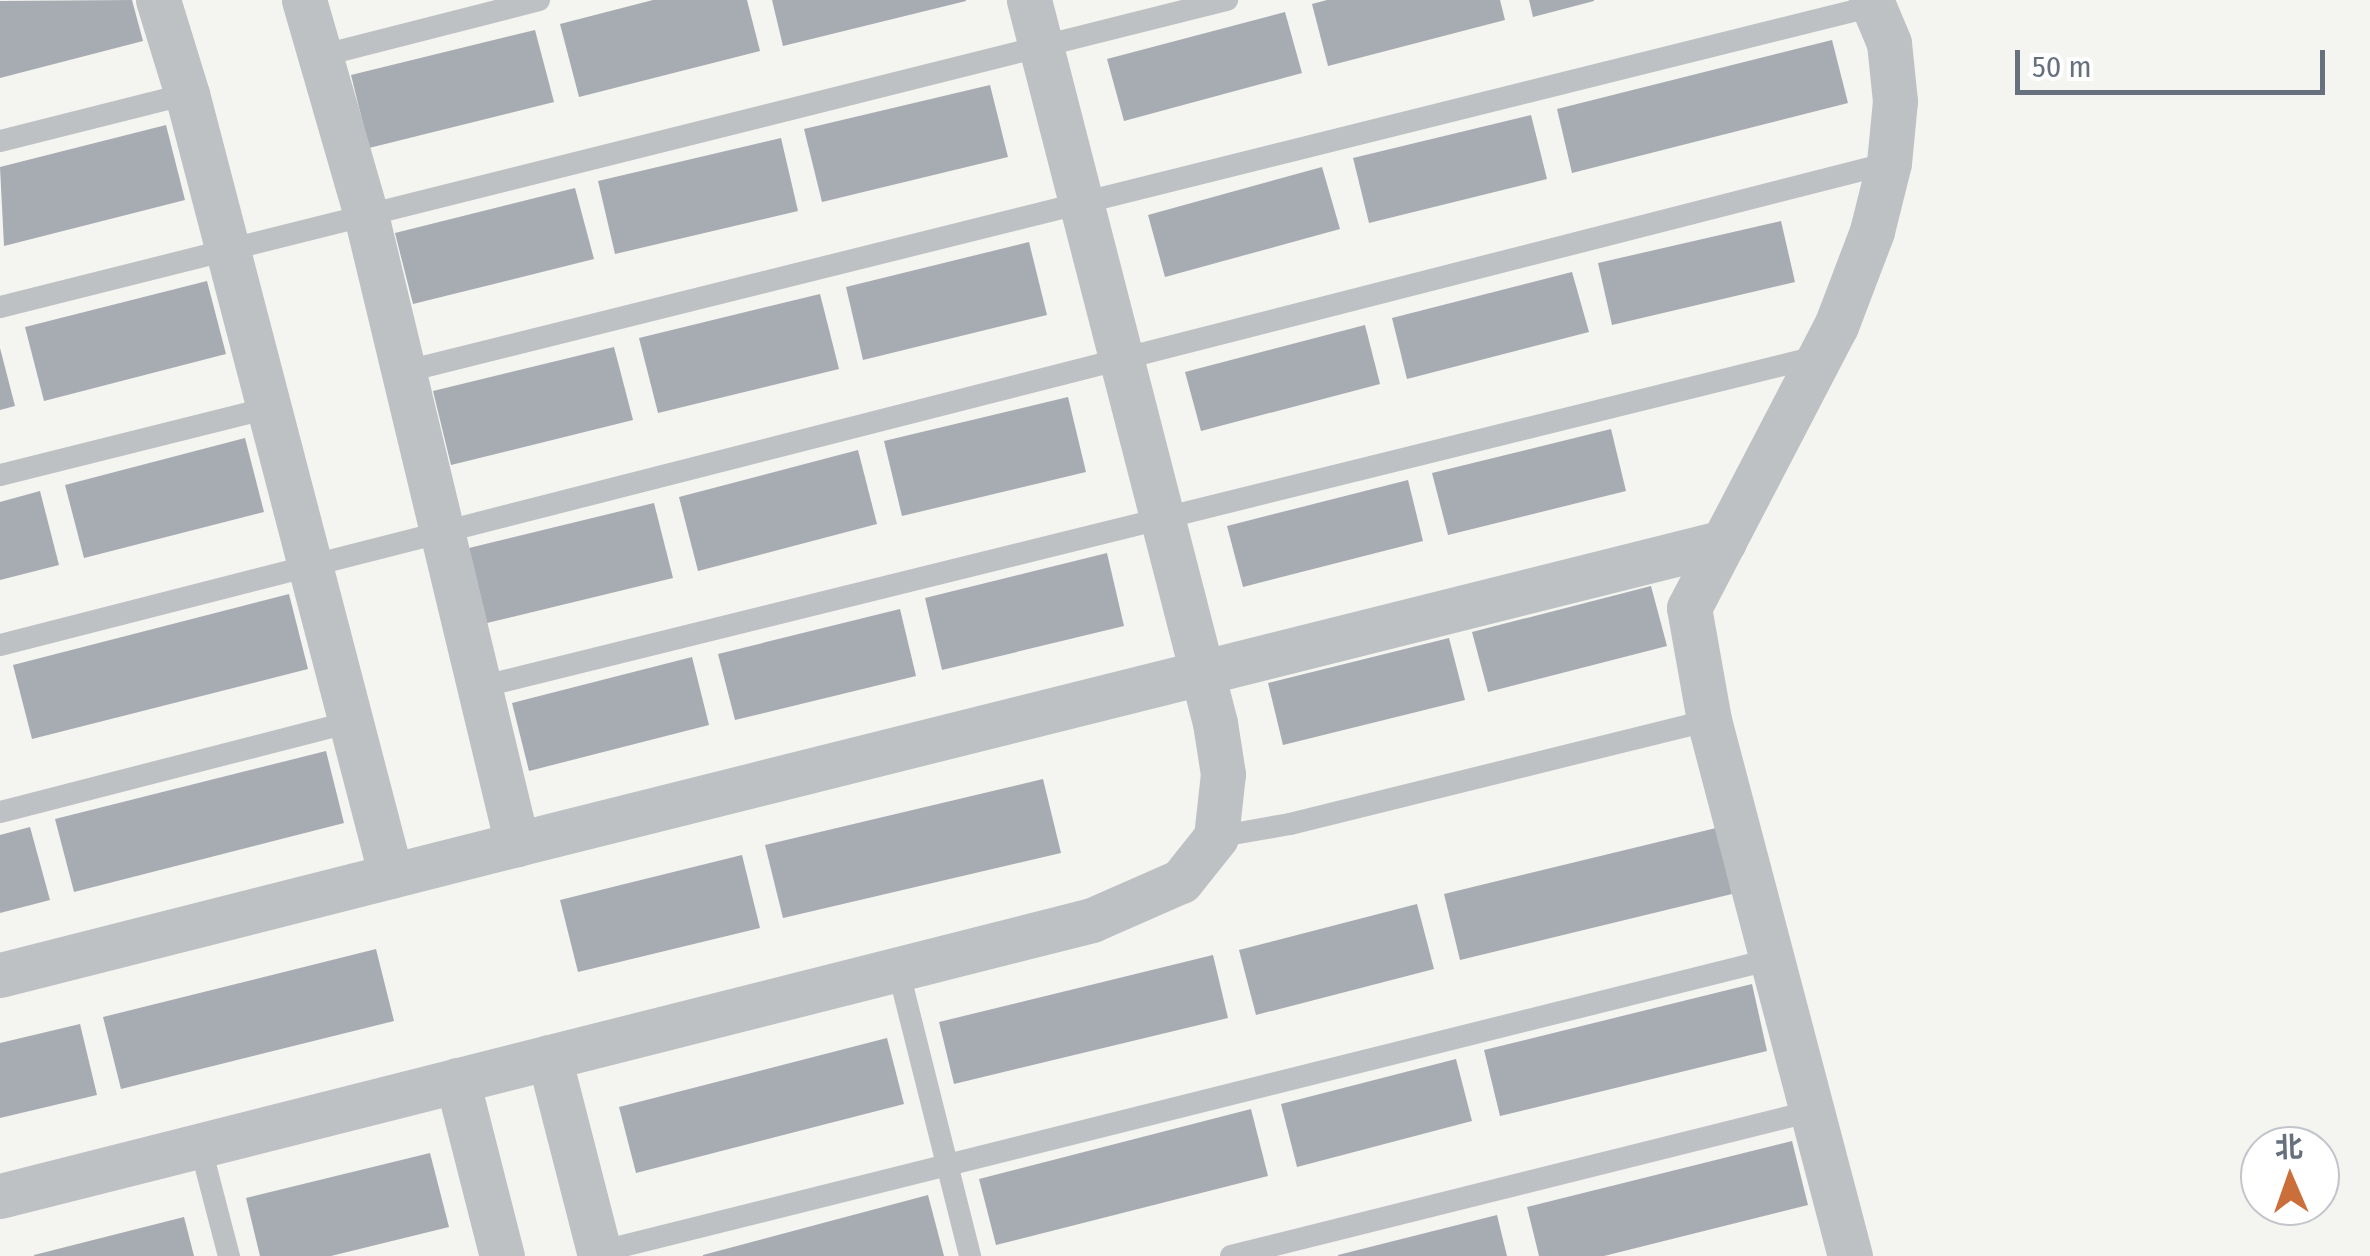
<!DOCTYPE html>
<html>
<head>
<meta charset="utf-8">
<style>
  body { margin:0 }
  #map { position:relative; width:2370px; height:1256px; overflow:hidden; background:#f4f4f1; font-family:"Fira Sans Condensed","Noto Sans SC",sans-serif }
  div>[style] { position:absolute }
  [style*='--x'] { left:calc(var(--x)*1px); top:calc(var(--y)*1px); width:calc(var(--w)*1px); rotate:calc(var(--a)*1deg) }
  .building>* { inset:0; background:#a7acb2 }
  .lane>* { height:22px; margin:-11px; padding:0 11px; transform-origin:11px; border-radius:11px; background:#bec1c4 }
  .street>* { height:45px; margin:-22.5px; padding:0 22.5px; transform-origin:22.5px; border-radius:22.5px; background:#bec1c4 }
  span { translate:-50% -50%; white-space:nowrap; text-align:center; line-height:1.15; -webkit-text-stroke:10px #fff; paint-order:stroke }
  .north { position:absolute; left:2240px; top:1126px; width:100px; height:100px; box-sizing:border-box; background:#fff; border:2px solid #c2c6cb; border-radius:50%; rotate:358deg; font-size:28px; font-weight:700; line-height:40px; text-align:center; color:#67717e }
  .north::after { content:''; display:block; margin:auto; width:35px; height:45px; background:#cb6f3a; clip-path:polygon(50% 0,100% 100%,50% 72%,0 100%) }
  .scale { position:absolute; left:2015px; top:50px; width:310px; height:45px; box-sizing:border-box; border:5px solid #67717e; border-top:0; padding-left:12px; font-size:30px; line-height:35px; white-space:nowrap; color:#67717e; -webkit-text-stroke:8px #fff; paint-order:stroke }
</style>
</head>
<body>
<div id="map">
  <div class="building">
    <i style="clip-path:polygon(132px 0,143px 41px,0 78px,0 1px)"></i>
    <i style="clip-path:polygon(653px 0,747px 0,760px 51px,579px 97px,560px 24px)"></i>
    <i style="clip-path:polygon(772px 0,966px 0,966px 1px,783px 46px)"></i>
    <i style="clip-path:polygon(1327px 0,1500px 0,1505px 20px,1328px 66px,1312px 4px)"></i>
    <i style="clip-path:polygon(1529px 0,1594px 0,1594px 1px,1533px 17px)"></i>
    <i style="clip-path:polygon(1285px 12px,1302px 73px,1124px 121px,1107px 59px)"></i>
    <i style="clip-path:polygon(535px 30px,554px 102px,369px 148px,351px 75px)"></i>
    <i style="clip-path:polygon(1832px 40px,1848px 103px,1572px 173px,1557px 109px)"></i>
    <i style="clip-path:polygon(990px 85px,1008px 157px,822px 202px,804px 129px)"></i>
    <i style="clip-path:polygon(1531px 115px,1547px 179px,1369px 223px,1353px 158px)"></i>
    <i style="clip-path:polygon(166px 125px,185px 200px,4px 246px,0 167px)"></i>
    <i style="clip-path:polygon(781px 138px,798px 211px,615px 254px,598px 181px)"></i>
    <i style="clip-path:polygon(1322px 167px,1340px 229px,1165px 277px,1148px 215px)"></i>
    <i style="clip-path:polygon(575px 188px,594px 259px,413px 304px,395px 233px)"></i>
    <i style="clip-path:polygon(1781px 221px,1795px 282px,1612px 325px,1598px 263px)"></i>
    <i style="clip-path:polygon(1029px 242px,1047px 315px,863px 360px,846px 287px)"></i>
    <i style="clip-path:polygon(1572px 272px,1589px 332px,1407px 379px,1392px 318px)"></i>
    <i style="clip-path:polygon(207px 281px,226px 354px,44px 401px,25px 327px)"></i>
    <i style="clip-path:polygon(820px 294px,839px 369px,658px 413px,639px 338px)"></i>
    <i style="clip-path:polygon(1365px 325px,1380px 384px,1201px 431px,1185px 372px)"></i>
    <i style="clip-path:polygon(614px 347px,633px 420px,451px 465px,433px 391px)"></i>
    <i style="clip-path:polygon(0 348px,15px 406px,0 410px)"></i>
    <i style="clip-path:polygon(1068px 397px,1086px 472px,902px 516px,884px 441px)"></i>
    <i style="clip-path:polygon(1611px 429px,1626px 491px,1448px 535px,1432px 473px)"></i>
    <i style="clip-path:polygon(245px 438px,264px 512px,84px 558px,65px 485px)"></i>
    <i style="clip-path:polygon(858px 450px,877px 524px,698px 571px,679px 497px)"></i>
    <i style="clip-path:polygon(1408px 480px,1423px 541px,1243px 587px,1227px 526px)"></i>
    <i style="clip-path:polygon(40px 491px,59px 565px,0 580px,0 502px)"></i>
    <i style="clip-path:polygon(654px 503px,673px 578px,487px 623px,469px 548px)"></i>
    <i style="clip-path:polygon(1107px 553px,1124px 626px,942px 670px,925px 598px)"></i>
    <i style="clip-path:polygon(1651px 586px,1667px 646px,1488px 692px,1472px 632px)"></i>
    <i style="clip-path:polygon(289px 594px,308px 669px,32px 739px,13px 665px)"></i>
    <i style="clip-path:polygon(900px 609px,916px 676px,735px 720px,718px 654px)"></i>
    <i style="clip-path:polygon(1449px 638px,1465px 700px,1283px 745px,1268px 683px)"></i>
    <i style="clip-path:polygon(692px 657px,709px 725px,529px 771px,512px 703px)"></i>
    <i style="clip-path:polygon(326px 751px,344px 823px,74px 892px,55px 819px)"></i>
    <i style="clip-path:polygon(1043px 779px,1061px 853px,783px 918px,765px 845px)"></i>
    <i style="clip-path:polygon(30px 827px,50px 900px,0 913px,0 835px)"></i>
    <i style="clip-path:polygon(1716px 828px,1732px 894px,1460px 960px,1444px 894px)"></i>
    <i style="clip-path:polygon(742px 855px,760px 928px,578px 972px,560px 900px)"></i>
    <i style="clip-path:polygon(1417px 904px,1434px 969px,1256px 1015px,1239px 950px)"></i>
    <i style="clip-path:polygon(376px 949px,394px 1021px,121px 1089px,103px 1017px)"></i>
    <i style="clip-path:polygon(1213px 955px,1228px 1018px,954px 1084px,939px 1022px)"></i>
    <i style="clip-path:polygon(1752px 984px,1767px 1051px,1500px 1116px,1484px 1050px)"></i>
    <i style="clip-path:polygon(80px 1024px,97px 1095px,0 1118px,0 1043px)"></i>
    <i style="clip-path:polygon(887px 1038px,904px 1104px,636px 1173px,619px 1107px)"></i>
    <i style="clip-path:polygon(1456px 1059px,1472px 1121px,1297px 1167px,1281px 1104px)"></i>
    <i style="clip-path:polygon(1251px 1109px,1268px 1176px,996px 1245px,979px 1179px)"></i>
    <i style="clip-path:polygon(1792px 1141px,1808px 1205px,1604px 1256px,1539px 1256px,1527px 1207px)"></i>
    <i style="clip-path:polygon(430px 1153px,449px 1227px,331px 1256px,260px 1256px,246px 1198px)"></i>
    <i style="clip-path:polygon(928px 1195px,944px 1256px,703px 1256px,703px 1255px)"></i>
    <i style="clip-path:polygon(1497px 1215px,1507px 1256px,1338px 1256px,1338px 1255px)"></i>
    <i style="clip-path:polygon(184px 1217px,194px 1256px,34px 1256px,34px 1255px)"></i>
  </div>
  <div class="lane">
    <i style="--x:320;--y:56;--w:226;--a:-14.3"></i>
    <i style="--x:0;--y:141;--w:193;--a:-14.1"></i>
    <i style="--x:0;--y:307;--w:1265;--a:-14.05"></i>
    <i style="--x:403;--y:372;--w:1515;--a:-13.98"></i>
    <i style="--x:0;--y:475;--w:277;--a:-14"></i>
    <i style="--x:0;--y:645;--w:1950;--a:-14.31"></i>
    <i style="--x:480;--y:687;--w:1380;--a:-13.88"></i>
    <i style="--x:0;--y:812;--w:362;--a:-14.4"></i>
    <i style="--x:1216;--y:837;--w:75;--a:-10"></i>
    <i style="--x:1290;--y:824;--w:432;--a:-13.9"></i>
    <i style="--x:898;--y:969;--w:296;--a:75.9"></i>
    <i style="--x:200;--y:1145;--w:115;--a:75.4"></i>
    <i style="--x:599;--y:1252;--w:1209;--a:-14.02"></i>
    <i style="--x:1231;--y:1256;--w:599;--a:-14.01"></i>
  </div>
  <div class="street">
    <i style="--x:158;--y:0;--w:98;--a:72.9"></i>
    <i style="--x:187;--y:94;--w:808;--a:75.38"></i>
    <i style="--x:304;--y:0;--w:224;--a:73.9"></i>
    <i style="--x:366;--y:215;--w:647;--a:76.5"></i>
    <i style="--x:517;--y:844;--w:1244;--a:-14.05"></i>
    <i style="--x:0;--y:975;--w:533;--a:-14.22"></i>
    <i style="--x:549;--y:1057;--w:205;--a:75.6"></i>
    <i style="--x:457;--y:1080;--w:182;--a:75.7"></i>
    <i style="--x:0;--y:1196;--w:1126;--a:-14.18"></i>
    <i style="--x:1092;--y:920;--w:97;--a:-23.7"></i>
    <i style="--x:1181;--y:881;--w:56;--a:-51.5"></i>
    <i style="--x:1216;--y:837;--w:63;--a:-83.7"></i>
    <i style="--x:1223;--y:774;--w:52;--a:-98.9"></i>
    <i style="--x:1215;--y:723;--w:747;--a:-104.43"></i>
    <i style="--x:1850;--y:1256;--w:554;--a:-104.74"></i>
    <i style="--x:1709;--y:720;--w:114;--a:-100.1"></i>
    <i style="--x:1689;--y:608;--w:318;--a:-62.5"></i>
    <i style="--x:1836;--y:326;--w:102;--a:-69.2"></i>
    <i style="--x:1872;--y:231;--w:70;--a:-76"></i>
    <i style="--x:1889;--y:163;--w:62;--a:-84.5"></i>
    <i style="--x:1895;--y:101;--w:58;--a:-95.9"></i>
    <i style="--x:1889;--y:43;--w:47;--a:-112.7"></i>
  </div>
  <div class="north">北</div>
  <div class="scale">50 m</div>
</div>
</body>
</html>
